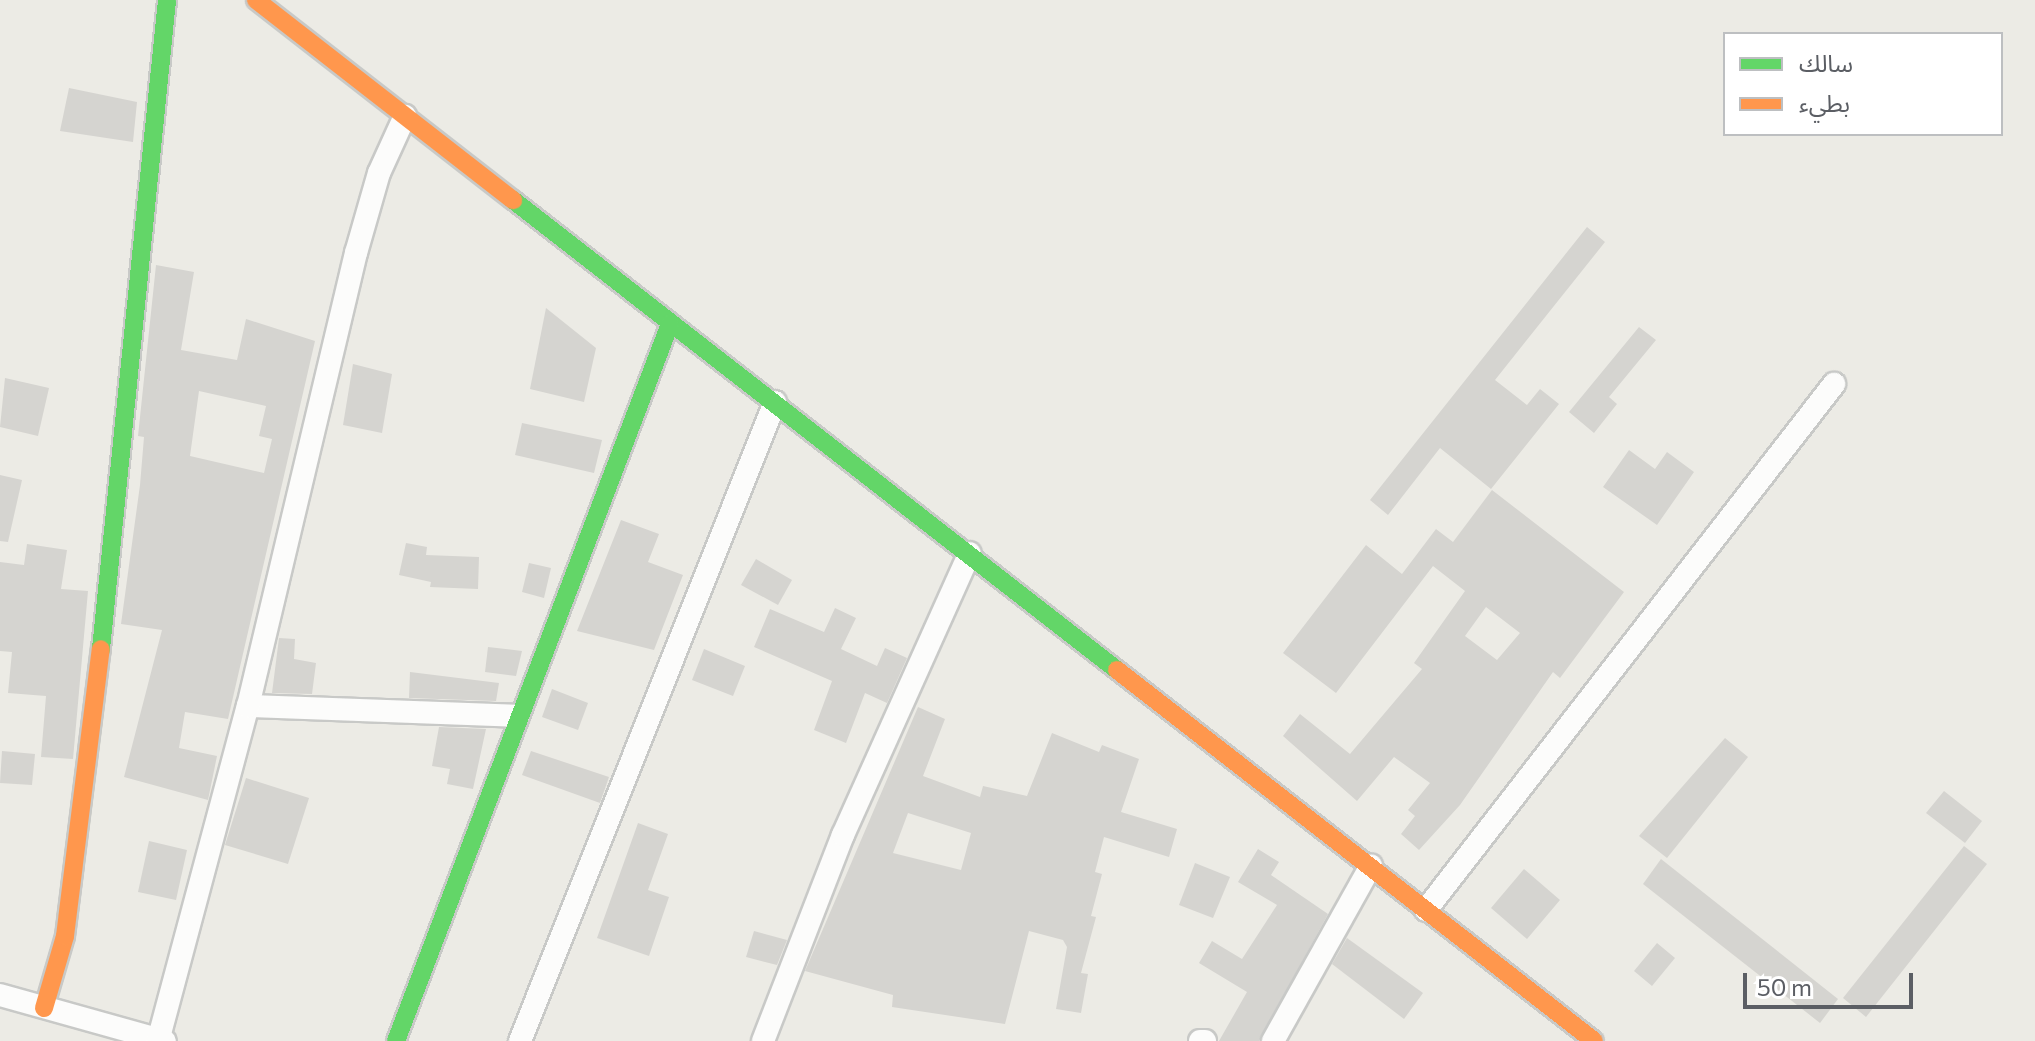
<!DOCTYPE html>
<html>
<head>
<meta charset="utf-8">
<style>
  body { margin:0 }
  #map { position:relative; width:2035px; height:1041px; overflow:hidden; background:#ecebe5; font-family:Commissioner,"Noto Sans Arabic",sans-serif }
  div>[style] { position:absolute }
  [style*='--x'] { left:calc(var(--x)*1px); top:calc(var(--y)*1px); width:calc(var(--w)*1px); rotate:calc(var(--a)*1deg) }
  .building>* { inset:0; background:#d5d4d0 }
  .roads { filter:drop-shadow(2px 0 #c8c9c7) drop-shadow(-2px 0 #c8c9c7) drop-shadow(0 2px #c8c9c7) drop-shadow(0 -2px #c8c9c7) }
  .street>* { height:22px; margin:-11px; padding:0 11px; transform-origin:11px; border-radius:11px; background:#fcfcfb }
  .fast>* { height:18px; margin:-9px; padding:0 9px; transform-origin:9px; border-radius:9px; background:#63d668 }
  .slow>* { height:18px; margin:-9px; padding:0 9px; transform-origin:9px; border-radius:9px; background:#ff974d }
  span { translate:-50% -50%; white-space:nowrap; text-align:center; line-height:1.15; -webkit-text-stroke:7px #fff; paint-order:stroke }
  .legend { position:absolute; left:1723px; top:32px; width:280px; height:104px; box-sizing:border-box; background:#fff; border:2px solid #bdbfc1; margin:0; padding:10px 14px; list-style:none; font-size:24px; color:#5b5e64 }
  .legend li { display:flex; align-items:center; gap:16px; height:40px }
  .legend b { width:40px; border:2px solid #bdbfc1 }
  .scale { position:absolute; left:1743px; top:973px; width:170px; height:36px; box-sizing:border-box; border:4px solid #5b5e64; border-top:0; padding-left:10px; font-size:24px; line-height:28px; white-space:nowrap; color:#5b5e64; -webkit-text-stroke:6px #fff; paint-order:stroke }
</style>
</head>
<body>
<div id="map">
  <div class="building">
    <i style="clip-path:polygon(69px 88px,137px 102px,133px 142px,60px 131px)"></i>
    <i style="clip-path:polygon(1587px 227px,1605px 242px,1495px 380px,1527px 405px,1540px 389px,1559px 404px,1491px 489px,1440px 448px,1388px 515px,1370px 500px)"></i>
    <i style="clip-path:polygon(evenodd,156px 265px,194px 272px,181px 350px,237px 360px,246px 319px,315px 341px,228px 719px,185px 712px,179px 748px,217px 756px,208px 800px,124px 777px,162px 630px,121px 624px,140px 485px,144px 437px,138px 436px,156px 265px,199px 391px,266px 406px,259px 436px,272px 439px,264px 473px,190px 456px,199px 391px)"></i>
    <i style="clip-path:polygon(546px 308px,596px 348px,584px 402px,530px 389px)"></i>
    <i style="clip-path:polygon(1639px 327px,1656px 340px,1609px 397px,1617px 404px,1594px 433px,1569px 412px)"></i>
    <i style="clip-path:polygon(353px 364px,392px 374px,382px 433px,343px 425px)"></i>
    <i style="clip-path:polygon(5px 378px,49px 388px,38px 436px,0 427px)"></i>
    <i style="clip-path:polygon(522px 423px,602px 440px,594px 473px,515px 455px)"></i>
    <i style="clip-path:polygon(1629px 450px,1655px 469px,1667px 452px,1694px 472px,1657px 525px,1603px 487px)"></i>
    <i style="clip-path:polygon(0 475px,22px 480px,8px 542px,0 541px)"></i>
    <i style="clip-path:polygon(evenodd,1492px 490px,1624px 592px,1560px 678px,1553px 672px,1460px 805px,1419px 850px,1401px 834px,1415px 816px,1408px 810px,1430px 783px,1394px 757px,1357px 801px,1283px 736px,1300px 714px,1350px 754px,1422px 669px,1414px 663px,1465px 591px,1433px 566px,1336px 693px,1283px 653px,1366px 545px,1402px 574px,1436px 529px,1453px 542px,1492px 490px,1486px 607px,1520px 633px,1497px 660px,1465px 636px,1486px 607px)"></i>
    <i style="clip-path:polygon(621px 520px,659px 534px,648px 562px,683px 575px,654px 650px,577px 631px)"></i>
    <i style="clip-path:polygon(406px 543px,427px 547px,426px 555px,479px 557px,478px 589px,430px 587px,431px 582px,399px 575px)"></i>
    <i style="clip-path:polygon(27px 544px,67px 550px,61px 589px,88px 591px,73px 759px,41px 757px,46px 696px,8px 693px,12px 652px,0 651px,0 562px,24px 565px)"></i>
    <i style="clip-path:polygon(756px 559px,792px 580px,778px 605px,741px 585px)"></i>
    <i style="clip-path:polygon(529px 563px,551px 568px,544px 598px,522px 592px)"></i>
    <i style="clip-path:polygon(835px 608px,856px 618px,841px 649px,877px 666px,885px 648px,907px 658px,887px 703px,865px 693px,846px 743px,814px 730px,832px 681px,754px 647px,770px 609px,824px 632px)"></i>
    <i style="clip-path:polygon(279px 638px,295px 639px,294px 659px,316px 663px,312px 694px,272px 693px)"></i>
    <i style="clip-path:polygon(488px 647px,522px 651px,516px 676px,485px 672px)"></i>
    <i style="clip-path:polygon(704px 649px,745px 666px,733px 696px,692px 680px)"></i>
    <i style="clip-path:polygon(410px 672px,499px 683px,496px 701px,409px 698px)"></i>
    <i style="clip-path:polygon(552px 689px,588px 703px,578px 730px,542px 717px)"></i>
    <i style="clip-path:polygon(evenodd,918px 707px,945px 719px,923px 776px,980px 797px,983px 786px,1027px 796px,1052px 733px,1099px 752px,1102px 745px,1139px 759px,1121px 812px,1177px 829px,1169px 857px,1104px 837px,1095px 872px,1102px 874px,1091px 916px,1096px 917px,1081px 973px,1088px 974px,1081px 1013px,1056px 1009px,1067px 947px,1063px 940px,1029px 931px,1005px 1024px,892px 1007px,893px 995px,805px 971px,918px 707px,908px 813px,971px 833px,961px 870px,893px 853px,908px 813px)"></i>
    <i style="clip-path:polygon(439px 727px,486px 729px,473px 789px,447px 784px,450px 769px,432px 766px)"></i>
    <i style="clip-path:polygon(1725px 738px,1748px 757px,1667px 858px,1639px 836px)"></i>
    <i style="clip-path:polygon(2px 751px,35px 754px,32px 785px,0 783px)"></i>
    <i style="clip-path:polygon(531px 751px,609px 777px,600px 803px,522px 775px)"></i>
    <i style="clip-path:polygon(246px 778px,309px 798px,288px 864px,225px 845px)"></i>
    <i style="clip-path:polygon(1944px 791px,1982px 821px,1965px 843px,1926px 813px)"></i>
    <i style="clip-path:polygon(638px 823px,668px 834px,648px 890px,669px 897px,649px 956px,597px 938px)"></i>
    <i style="clip-path:polygon(149px 841px,187px 850px,176px 900px,138px 892px)"></i>
    <i style="clip-path:polygon(1964px 846px,1987px 864px,1866px 1017px,1843px 998px)"></i>
    <i style="clip-path:polygon(1258px 849px,1279px 862px,1271px 875px,1328px 914px,1259px 1041px,1219px 1041px,1247px 992px,1199px 963px,1212px 941px,1242px 959px,1277px 905px,1238px 882px)"></i>
    <i style="clip-path:polygon(1661px 859px,1838px 999px,1820px 1023px,1643px 884px)"></i>
    <i style="clip-path:polygon(1195px 863px,1230px 877px,1213px 918px,1179px 905px)"></i>
    <i style="clip-path:polygon(1524px 869px,1560px 900px,1527px 939px,1491px 908px)"></i>
    <i style="clip-path:polygon(754px 931px,787px 940px,777px 965px,746px 957px)"></i>
    <i style="clip-path:polygon(1347px 938px,1423px 993px,1404px 1019px,1332px 964px)"></i>
    <i style="clip-path:polygon(1657px 943px,1675px 958px,1652px 986px,1634px 971px)"></i>
  </div>
  <div class="roads">
    <div class="street">
      <i style="--x:248;--y:706;--w:270;--a:2.1"></i>
      <i style="--x:1426;--y:910;--w:666;--a:-52.2"></i>
      <i style="--x:0;--y:995;--w:171;--a:15.6"></i>
      <i style="--x:158;--y:1041;--w:347;--a:-75"></i>
      <i style="--x:248;--y:706;--w:466;--a:-76.6"></i>
      <i style="--x:356;--y:253;--w:83;--a:-74"></i>
      <i style="--x:379;--y:173;--w:63;--a:-65.5"></i>
      <i style="--x:520;--y:1041;--w:688;--a:-68.24"></i>
      <i style="--x:763;--y:1041;--w:221;--a:-68.8"></i>
      <i style="--x:843;--y:835;--w:309;--a:-65.8"></i>
      <i style="--x:1200;--y:1041;--w:5;--a:0"></i>
      <i style="--x:1273;--y:1041;--w:201;--a:-60.8"></i>
    </div>
    <div class="fast">
      <i style="--x:513;--y:200;--w:765;--a:37.89"></i>
      <i style="--x:101;--y:649;--w:652;--a:-84.19"></i>
      <i style="--x:396;--y:1041;--w:768;--a:-69.09"></i>
    </div>
    <div class="slow">
      <i style="--x:256;--y:0;--w:326;--a:37.9"></i>
      <i style="--x:1117;--y:670;--w:604;--a:37.87"></i>
      <i style="--x:44;--y:1008;--w:75;--a:-73.7"></i>
      <i style="--x:65;--y:936;--w:289;--a:-82.9"></i>
    </div>
  </div>
  <ul class="legend">
  <li><b style="height:10px;background:#63d668"></b>سالك</li>
  <li><b style="height:10px;background:#ff974d"></b>بطيء</li>
  </ul>
  <div class="scale">50 m</div>
</div>
</body>
</html>
